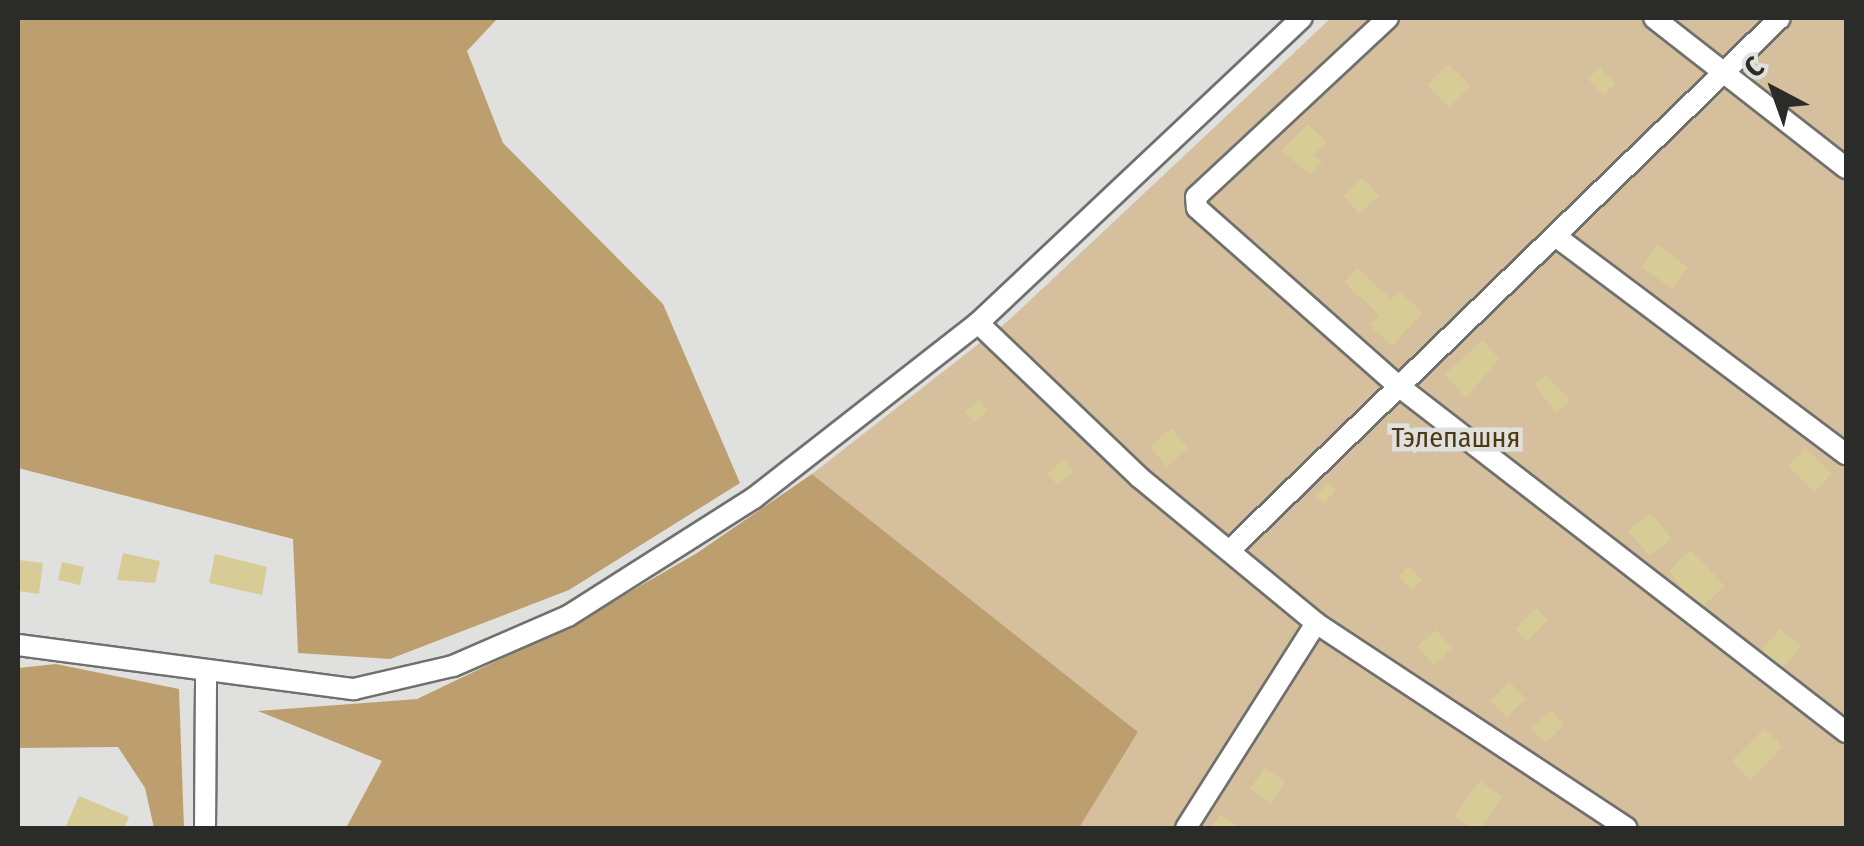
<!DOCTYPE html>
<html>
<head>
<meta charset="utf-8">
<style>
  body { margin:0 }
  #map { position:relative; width:1864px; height:846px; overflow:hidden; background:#e0e1de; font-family:"Fira Sans Condensed",sans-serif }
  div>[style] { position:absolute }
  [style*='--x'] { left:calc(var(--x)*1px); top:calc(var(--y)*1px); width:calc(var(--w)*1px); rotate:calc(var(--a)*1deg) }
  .green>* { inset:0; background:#d6bf9c }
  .forest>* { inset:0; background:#bd9f6f }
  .building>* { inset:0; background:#d7cc95 }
  .roads { filter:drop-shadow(2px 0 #70716e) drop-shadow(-2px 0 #70716e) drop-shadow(0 2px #70716e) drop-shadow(0 -2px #70716e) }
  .minor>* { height:20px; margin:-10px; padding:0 10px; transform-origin:10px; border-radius:10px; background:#fff }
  span { translate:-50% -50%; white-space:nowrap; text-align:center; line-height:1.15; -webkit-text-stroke:9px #e0e1de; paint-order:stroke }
  .park-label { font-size:28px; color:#4f3912 }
  .frame { position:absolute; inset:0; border:20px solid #2b2c2a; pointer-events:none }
  .north { position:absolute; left:1724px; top:40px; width:100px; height:100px; -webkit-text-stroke:8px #e0e1de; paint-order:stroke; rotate:319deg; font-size:28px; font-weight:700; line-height:40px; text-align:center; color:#2b2c2a }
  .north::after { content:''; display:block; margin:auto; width:35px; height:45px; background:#2b2c2a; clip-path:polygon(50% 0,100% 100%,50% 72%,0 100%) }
</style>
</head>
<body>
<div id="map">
  <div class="green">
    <i style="clip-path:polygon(1331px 18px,1846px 18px,1846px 828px,1079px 828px,1138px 732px,812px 474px,1008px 321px)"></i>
  </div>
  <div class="forest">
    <i style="clip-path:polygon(18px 18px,498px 18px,467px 51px,503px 143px,663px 304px,740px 483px,569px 590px,390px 659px,298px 653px,293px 539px,18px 468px)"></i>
    <i style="clip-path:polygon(812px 474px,1138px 732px,1079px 828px,346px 828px,382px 761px,258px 711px,417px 699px,576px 623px,697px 553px)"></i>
    <i style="clip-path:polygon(56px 664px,179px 689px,184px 828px,154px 828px,145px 788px,118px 747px,18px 748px,18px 668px)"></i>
  </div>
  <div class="building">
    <i style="clip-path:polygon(1449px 64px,1471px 86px,1449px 107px,1427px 85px)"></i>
    <i style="clip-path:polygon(1600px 67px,1615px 84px,1603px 95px,1588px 79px)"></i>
    <i style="clip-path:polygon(1308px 124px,1326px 142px,1314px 155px,1322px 162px,1310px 174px,1281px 151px)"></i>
    <i style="clip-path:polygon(1362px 178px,1379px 196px,1359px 214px,1343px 196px)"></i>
    <i style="clip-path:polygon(1658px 245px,1688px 268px,1672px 288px,1641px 267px)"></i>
    <i style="clip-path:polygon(1357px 268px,1391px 299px,1399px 291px,1423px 312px,1392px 346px,1369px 325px,1379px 315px,1344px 282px)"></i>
    <i style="clip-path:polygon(1483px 340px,1499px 359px,1466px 398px,1445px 374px)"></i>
    <i style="clip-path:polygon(1546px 375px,1570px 400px,1556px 413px,1535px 385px)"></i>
    <i style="clip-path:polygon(979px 400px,988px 411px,974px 422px,965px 411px)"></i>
    <i style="clip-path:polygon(1172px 428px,1188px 449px,1166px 467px,1150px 446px)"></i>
    <i style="clip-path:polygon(1805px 448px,1832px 473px,1814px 492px,1788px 466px)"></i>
    <i style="clip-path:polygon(1063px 459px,1074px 470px,1058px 485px,1047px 474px)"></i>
    <i style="clip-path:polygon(1328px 483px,1336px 490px,1324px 503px,1316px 496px)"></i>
    <i style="clip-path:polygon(1650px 513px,1672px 538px,1650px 556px,1628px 531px)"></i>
    <i style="clip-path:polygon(1691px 550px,1725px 586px,1698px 611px,1669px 571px)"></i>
    <i style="clip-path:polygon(123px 553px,160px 561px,155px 583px,117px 580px)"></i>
    <i style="clip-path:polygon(215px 554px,267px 567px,262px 595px,209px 583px)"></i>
    <i style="clip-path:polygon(19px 560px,43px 563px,39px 594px,18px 591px)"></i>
    <i style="clip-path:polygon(62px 562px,84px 567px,80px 585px,58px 580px)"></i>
    <i style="clip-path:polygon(1409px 566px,1422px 580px,1411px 590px,1399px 576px)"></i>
    <i style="clip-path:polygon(1537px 608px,1548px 620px,1527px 641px,1515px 629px)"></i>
    <i style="clip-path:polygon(1780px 629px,1801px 646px,1778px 674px,1756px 656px)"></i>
    <i style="clip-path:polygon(1436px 630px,1452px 648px,1434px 665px,1417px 647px)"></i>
    <i style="clip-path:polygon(1509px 682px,1526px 699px,1507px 717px,1490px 701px)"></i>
    <i style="clip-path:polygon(1550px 710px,1564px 725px,1546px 743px,1531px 729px)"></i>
    <i style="clip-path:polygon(1764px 729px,1783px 747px,1750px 780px,1732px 761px)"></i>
    <i style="clip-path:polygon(1264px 768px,1285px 781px,1271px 803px,1250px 789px)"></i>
    <i style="clip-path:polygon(1480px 781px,1503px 797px,1480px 828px,1471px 828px,1454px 816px)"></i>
    <i style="clip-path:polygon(79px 796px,129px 817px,124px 828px,65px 828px)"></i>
    <i style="clip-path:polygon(1220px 815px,1241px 828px,1211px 828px)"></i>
  </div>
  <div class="roads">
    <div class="minor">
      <i style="--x:1388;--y:18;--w:262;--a:137"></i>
      <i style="--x:1196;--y:197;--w:11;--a:85"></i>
      <i style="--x:1197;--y:208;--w:266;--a:41.5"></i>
      <i style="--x:1396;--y:384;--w:569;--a:37.72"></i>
      <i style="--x:1654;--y:18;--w:244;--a:38"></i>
      <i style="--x:1558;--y:238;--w:360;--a:36.9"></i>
      <i style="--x:978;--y:323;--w:223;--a:43.7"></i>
      <i style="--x:1139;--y:477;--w:229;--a:39.5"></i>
      <i style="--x:1316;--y:623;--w:372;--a:33.4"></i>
      <i style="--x:1230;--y:550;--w:765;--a:-44.05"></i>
      <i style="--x:18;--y:645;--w:339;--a:7.5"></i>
      <i style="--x:354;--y:689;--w:102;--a:-13.1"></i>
      <i style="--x:453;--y:666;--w:125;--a:-23.5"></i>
      <i style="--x:568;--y:616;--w:220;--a:-32.4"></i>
      <i style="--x:754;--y:498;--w:284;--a:-38"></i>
      <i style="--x:978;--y:323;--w:445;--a:-43.3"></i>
      <i style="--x:205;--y:828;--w:155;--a:-89.6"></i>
      <i style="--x:1186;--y:828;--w:243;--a:-57.6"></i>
    </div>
  </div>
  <div class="park-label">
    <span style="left:1456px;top:438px">Тэлепашня</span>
  </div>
  <div class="frame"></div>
  <div class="north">С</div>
</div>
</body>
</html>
